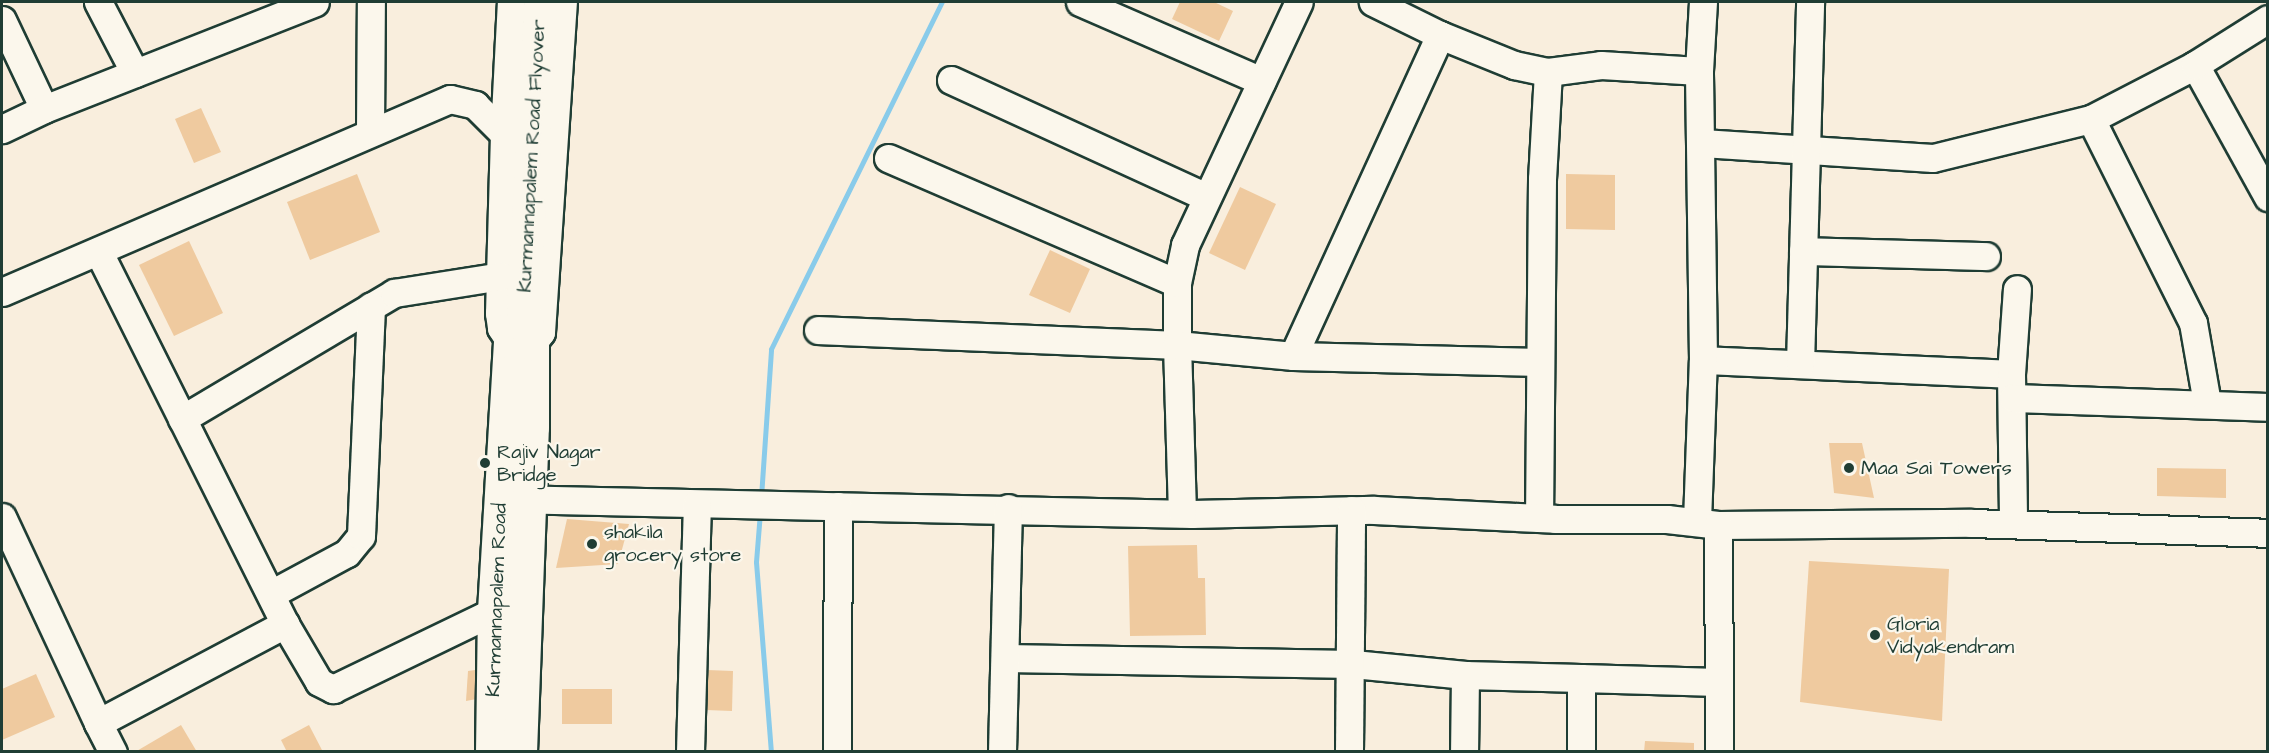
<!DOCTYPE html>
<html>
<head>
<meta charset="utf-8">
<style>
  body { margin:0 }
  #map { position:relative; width:2269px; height:753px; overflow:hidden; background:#f9eedd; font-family:"Architects Daughter",sans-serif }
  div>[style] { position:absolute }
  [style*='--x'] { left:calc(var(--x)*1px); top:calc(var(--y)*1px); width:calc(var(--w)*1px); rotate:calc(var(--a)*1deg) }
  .stream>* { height:5px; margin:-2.5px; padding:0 2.5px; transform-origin:2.5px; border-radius:2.5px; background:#89cbea }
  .building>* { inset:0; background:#efca9f }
  .roads { filter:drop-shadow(2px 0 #1f3d34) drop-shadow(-2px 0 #1f3d34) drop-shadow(0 2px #1f3d34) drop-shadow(0 -2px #1f3d34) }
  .minor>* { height:27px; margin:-13.5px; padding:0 13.5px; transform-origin:13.5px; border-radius:13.5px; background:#fbf7ec }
  .major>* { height:33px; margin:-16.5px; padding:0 16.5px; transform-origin:16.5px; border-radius:16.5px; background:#fbf7ec }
  .dots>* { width:16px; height:16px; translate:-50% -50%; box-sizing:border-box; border:3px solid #fbf7ec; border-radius:50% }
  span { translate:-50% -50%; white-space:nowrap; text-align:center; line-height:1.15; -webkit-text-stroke:4.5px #fbf7ec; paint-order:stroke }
  .street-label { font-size:20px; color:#1f3d34 }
  .poi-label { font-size:20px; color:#1f3d34 }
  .left { translate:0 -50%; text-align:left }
  .frame { position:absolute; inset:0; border:3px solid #1f3d34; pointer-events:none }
</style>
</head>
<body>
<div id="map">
  <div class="stream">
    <i style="--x:761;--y:497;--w:148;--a:-86.1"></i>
    <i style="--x:771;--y:349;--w:387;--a:-63.8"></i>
    <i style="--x:760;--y:512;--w:50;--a:94.6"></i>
    <i style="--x:756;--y:562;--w:191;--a:85.5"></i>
  </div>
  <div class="building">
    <i style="clip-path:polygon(1180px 2px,1214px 2px,1233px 11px,1219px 41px,1172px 19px)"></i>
    <i style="clip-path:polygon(201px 108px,221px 152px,194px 163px,175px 119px)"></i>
    <i style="clip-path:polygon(357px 174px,380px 232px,310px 260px,287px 202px)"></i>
    <i style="clip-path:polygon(1566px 174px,1615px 175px,1615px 230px,1566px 229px)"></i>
    <i style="clip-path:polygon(1240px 187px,1276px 204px,1245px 270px,1209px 253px)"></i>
    <i style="clip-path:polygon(189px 241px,223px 313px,174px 336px,139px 265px)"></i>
    <i style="clip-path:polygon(1050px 250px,1090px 269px,1070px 313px,1029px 295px)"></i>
    <i style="clip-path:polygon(1829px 443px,1862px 443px,1874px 498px,1834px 493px)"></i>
    <i style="clip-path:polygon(2157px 468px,2226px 469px,2226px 498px,2157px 496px)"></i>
    <i style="clip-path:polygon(567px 519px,629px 524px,618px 564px,556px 568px)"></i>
    <i style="clip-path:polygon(1197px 545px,1198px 578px,1205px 578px,1206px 635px,1130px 636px,1128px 546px)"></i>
    <i style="clip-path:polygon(1809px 561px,1949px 569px,1942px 721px,1800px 702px)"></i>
    <i style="clip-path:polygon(482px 669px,487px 697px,466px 701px,468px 671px)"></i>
    <i style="clip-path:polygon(707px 670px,733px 671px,732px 711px,706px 710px)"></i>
    <i style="clip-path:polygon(36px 674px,55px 717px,2px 740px,2px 689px)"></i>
    <i style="clip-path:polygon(562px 689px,612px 689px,612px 724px,562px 724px)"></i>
    <i style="clip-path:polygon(181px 725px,197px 752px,135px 752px)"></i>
    <i style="clip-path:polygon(309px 725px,323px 752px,287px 752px,281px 740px)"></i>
    <i style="clip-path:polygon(1645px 741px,1694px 743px,1694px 752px,1644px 752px)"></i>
  </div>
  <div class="roads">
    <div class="minor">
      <i style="--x:98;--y:2;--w:80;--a:62.5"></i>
      <i style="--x:1080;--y:2;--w:198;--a:23.5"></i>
      <i style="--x:2;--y:20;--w:98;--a:64.7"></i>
      <i style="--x:44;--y:109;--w:47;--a:154.5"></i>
      <i style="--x:1440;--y:35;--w:80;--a:22.1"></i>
      <i style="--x:1514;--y:65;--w:35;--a:12"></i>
      <i style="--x:1548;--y:72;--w:107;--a:93.2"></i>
      <i style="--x:1542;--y:179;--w:339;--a:90.5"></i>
      <i style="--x:2195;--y:65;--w:151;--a:61.1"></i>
      <i style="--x:1548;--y:72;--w:53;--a:-7.5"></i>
      <i style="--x:1601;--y:65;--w:98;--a:3.5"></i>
      <i style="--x:951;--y:80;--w:281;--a:24.6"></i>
      <i style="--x:44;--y:109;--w:291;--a:-21.5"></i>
      <i style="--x:370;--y:131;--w:129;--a:-89.6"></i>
      <i style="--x:504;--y:134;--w:132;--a:-87"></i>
      <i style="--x:1702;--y:143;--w:231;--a:3.7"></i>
      <i style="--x:1933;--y:158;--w:163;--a:-13.9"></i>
      <i style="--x:888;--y:158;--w:315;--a:23.4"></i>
      <i style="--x:1803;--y:251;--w:183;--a:1.6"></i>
      <i style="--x:2;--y:292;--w:488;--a:-23.3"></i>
      <i style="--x:450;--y:99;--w:26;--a:13"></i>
      <i style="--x:475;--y:105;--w:41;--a:45"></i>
      <i style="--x:504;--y:134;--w:179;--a:91.6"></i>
      <i style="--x:499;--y:313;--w:15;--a:82"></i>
      <i style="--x:501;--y:328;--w:17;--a:57"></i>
      <i style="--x:510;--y:342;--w:22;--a:5"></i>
      <i style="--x:532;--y:344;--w:15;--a:-53"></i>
      <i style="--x:541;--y:332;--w:331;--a:-86.2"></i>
      <i style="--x:818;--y:330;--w:359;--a:2.4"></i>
      <i style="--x:1177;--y:345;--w:62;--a:-90"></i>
      <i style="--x:1177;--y:283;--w:39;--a:-78"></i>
      <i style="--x:1185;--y:245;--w:268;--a:-64.9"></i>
      <i style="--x:1293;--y:356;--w:353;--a:-65.4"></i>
      <i style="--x:1440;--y:35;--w:75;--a:-153.8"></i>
      <i style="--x:1703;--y:360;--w:308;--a:2.6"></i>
      <i style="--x:2011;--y:374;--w:150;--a:89.2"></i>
      <i style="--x:1800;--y:364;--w:362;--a:-88.4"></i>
      <i style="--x:2011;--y:374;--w:85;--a:-86"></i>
      <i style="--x:2013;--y:398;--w:255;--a:2"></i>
      <i style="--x:2207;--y:403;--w:81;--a:-99.9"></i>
      <i style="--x:2193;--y:323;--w:228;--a:-116.6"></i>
      <i style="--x:2091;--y:119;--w:117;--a:-27.4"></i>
      <i style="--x:2195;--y:65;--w:86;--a:-32.2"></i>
      <i style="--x:182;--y:419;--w:247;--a:-30.7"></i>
      <i style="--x:394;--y:293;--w:108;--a:-9"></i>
      <i style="--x:509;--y:499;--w:683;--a:1.26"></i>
      <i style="--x:1192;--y:514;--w:182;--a:-1.3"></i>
      <i style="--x:1374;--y:510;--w:181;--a:2.8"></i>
      <i style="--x:1555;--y:519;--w:112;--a:0"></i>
      <i style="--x:1667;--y:519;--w:51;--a:6.7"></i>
      <i style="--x:1718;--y:525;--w:253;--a:-0.5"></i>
      <i style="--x:1971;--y:523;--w:297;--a:1.9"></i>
      <i style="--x:1182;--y:513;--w:168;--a:-91.7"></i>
      <i style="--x:1177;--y:345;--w:117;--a:5.4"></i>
      <i style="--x:1293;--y:356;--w:247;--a:1.4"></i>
      <i style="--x:2;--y:517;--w:227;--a:65"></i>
      <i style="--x:98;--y:723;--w:212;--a:-27.9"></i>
      <i style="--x:285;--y:624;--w:417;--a:-116.6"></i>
      <i style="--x:1697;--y:521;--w:161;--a:-87.9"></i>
      <i style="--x:1703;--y:360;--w:289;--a:-90.8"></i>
      <i style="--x:1699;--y:71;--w:69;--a:-86.7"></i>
      <i style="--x:1718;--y:525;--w:227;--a:89.7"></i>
      <i style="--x:271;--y:594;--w:86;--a:-28.3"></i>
      <i style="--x:347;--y:553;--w:22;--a:-51"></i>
      <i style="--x:361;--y:536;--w:230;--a:-87.5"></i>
      <i style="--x:285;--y:624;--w:67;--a:59.6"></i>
      <i style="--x:319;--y:682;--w:16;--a:27"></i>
      <i style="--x:333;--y:689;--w:179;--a:-25.8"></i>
      <i style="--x:1005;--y:658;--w:348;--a:1"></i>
      <i style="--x:1353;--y:664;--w:113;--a:5.6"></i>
      <i style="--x:1465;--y:675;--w:77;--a:90.7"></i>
      <i style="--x:1465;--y:675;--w:116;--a:1.5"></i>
      <i style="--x:1581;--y:678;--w:74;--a:90"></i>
      <i style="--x:1581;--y:678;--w:137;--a:1.7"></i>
      <i style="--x:98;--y:723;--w:33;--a:63"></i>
      <i style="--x:690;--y:752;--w:248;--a:-88.4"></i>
      <i style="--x:837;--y:752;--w:246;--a:-89.8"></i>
      <i style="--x:1002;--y:752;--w:244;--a:-88.6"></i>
      <i style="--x:1349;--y:752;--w:242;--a:-89.5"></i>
    </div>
    <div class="major">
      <i style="--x:492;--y:752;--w:141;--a:-89.2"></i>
      <i style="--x:494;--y:611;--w:269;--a:-86.6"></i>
      <i style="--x:510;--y:342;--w:24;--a:-68"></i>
      <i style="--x:520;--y:752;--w:325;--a:-87.9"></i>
      <i style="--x:532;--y:427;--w:83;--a:-90"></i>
      <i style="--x:532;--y:344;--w:35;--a:-105"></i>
      <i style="--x:523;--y:310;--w:308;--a:-86.8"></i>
    </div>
  </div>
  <div class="dots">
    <i style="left:485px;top:463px;background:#1f3d34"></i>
    <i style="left:1849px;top:468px;background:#1f3d34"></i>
    <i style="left:592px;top:544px;background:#1f3d34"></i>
    <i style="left:1875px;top:635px;background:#1f3d34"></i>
  </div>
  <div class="street-label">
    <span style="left:532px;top:156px;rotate:-87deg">Kurmannapalem Road Flyover</span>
    <span style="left:497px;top:600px;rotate:-88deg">Kurmannapalem Road</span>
  </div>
  <div class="poi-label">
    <span class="left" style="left:497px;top:464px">Rajiv Nagar<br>Bridge</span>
    <span class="left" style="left:1861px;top:468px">Maa Sai Towers</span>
    <span class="left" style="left:604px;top:544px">shakila<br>grocery store</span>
    <span class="left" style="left:1887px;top:636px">Gloria<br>Vidyakendram</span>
  </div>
  <div class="frame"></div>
</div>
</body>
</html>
